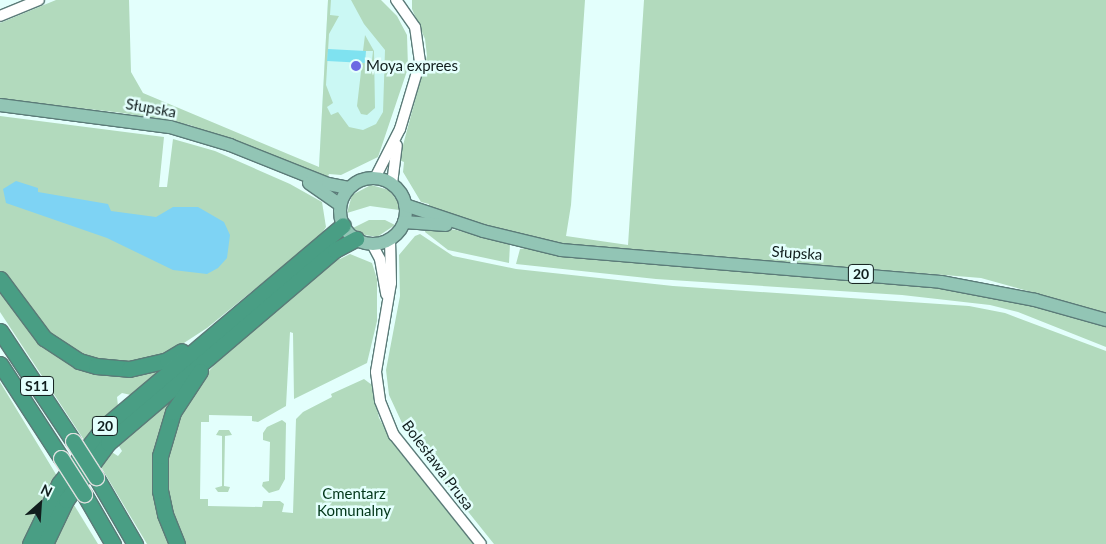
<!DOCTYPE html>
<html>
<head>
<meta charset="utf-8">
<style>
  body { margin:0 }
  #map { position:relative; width:1106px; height:544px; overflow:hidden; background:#e3fffc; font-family:Lato,sans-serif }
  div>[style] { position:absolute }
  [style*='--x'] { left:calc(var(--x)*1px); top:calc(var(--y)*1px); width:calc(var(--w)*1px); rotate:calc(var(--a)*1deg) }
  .built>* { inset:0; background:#cbf8f4 }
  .green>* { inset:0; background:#b2dabd }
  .water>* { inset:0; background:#7ed3f4 }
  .building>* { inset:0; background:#7fe2f0 }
  .roads { filter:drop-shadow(1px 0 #5b7b78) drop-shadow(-1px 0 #5b7b78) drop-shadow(0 1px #5b7b78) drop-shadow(0 -1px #5b7b78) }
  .minor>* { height:10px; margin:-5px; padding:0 5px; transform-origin:5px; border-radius:5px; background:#fff }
  .major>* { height:12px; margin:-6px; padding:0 6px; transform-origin:6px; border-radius:6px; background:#92c5b5 }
  .major>.ring { margin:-6px; padding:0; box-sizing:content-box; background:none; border:12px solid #92c5b5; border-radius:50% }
  .highway>* { height:15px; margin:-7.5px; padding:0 7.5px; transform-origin:7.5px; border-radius:7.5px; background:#499e84 }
  .bridges { filter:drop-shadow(1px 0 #dee0df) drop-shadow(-1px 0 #dee0df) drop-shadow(0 1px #dee0df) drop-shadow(0 -1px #dee0df) }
  .highway-bridge>* { height:15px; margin:-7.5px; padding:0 7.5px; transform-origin:7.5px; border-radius:7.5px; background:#499e84 }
  .dots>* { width:14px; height:14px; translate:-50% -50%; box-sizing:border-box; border:2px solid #e3fffc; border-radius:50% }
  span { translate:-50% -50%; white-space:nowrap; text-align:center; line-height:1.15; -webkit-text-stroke:5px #e3fffc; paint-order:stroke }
  .shield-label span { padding:1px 4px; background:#e3fffc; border:1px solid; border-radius:4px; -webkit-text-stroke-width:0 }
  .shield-label { font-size:14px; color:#111e1d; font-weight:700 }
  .poi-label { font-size:15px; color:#111e1d }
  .left { translate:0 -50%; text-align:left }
  .street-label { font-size:15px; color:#111e1d }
  .park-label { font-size:15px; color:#003618 }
  .north { position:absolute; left:15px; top:479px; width:50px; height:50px; -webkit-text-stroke:4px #e3fffc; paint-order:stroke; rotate:26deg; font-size:14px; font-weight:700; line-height:20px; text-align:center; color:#111e1d }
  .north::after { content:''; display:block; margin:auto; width:18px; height:22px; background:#111e1d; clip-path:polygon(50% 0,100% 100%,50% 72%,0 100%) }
</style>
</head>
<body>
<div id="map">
  <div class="built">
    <i style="clip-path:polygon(328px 0,367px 0,390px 21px,385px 111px,376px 134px,319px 167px)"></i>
  </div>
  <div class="green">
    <i style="clip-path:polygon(56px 0,129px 0,131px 72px,143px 93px,319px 167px,328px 0,331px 0,330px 15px,339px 16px,329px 34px,326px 85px,333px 103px,327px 107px,331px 115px,338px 112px,349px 127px,363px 130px,376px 124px,383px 112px,385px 50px,364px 24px,351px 0,381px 0,397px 16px,407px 35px,408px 68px,378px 157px,341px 175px,329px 174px,327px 179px,190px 125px,123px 113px,0 99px,0 23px)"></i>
    <i style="clip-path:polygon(412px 0,585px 0,571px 205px,566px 236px,628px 245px,644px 0,1106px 0,1106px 313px,981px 278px,562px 244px,429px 210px,429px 204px,421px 202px,403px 172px,404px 162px,399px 160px,427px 56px,425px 39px,412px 9px)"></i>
    <i style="clip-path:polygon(365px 35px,374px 51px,375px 108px,367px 115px,361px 114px,357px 106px,362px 63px,372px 60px,373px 51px,363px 51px)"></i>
    <i style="clip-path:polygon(0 116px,164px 137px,159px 187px,167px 187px,173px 139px,215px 151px,290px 184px,322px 202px,326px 227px,320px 236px,207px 328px,170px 352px,130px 363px,87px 358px,56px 341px,25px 307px,0 271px)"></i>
    <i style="clip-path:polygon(371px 185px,389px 190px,398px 202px,399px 210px,370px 206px,347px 213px,352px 195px)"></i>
    <i style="clip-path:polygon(369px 220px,385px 220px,395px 225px,377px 237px,365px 235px,353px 228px)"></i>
    <i style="clip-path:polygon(426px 226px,456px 230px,510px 244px,509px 263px,448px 250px,425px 232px)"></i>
    <i style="clip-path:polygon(420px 234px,453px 256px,516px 269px,673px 286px,969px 306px,1005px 313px,1106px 351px,1106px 544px,494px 544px,409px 438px,389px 395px,386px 370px,400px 296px,399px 255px,415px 236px)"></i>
    <i style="clip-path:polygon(525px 248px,595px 260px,905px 282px,989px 294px,1106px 325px,1106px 347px,1018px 312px,990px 305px,902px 295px,656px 279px,516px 264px,520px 249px)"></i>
    <i style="clip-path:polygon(350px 254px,372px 263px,377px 279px,377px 321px,367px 363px,294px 399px,293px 333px,290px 332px,286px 406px,258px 422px,252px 421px,252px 416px,209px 415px,209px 422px,201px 422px,200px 499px,208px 499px,208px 506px,262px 507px,263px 501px,280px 501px,284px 504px,282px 512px,293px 513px,296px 419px,303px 412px,332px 397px,331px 394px,364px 379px,372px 385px,379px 418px,395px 446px,475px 544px,182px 544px,168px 502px,165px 465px,176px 419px,199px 382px,218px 361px,313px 280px,334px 257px,340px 259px)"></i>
    <i style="clip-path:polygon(0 287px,60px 357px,167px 365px,131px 395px,122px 393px,117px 397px,118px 406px,84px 440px,0 312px)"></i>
    <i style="clip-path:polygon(186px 380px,158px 441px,172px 544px,147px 544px,98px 462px,110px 451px,118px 456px,122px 451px,117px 443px)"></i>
    <i style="clip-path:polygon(0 382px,57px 476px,41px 503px,25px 544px,0 544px)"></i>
    <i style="clip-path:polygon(282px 420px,286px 423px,285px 479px,279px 490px,269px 493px,262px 486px,263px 482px,269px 481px,270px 442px,263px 440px,263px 433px,267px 427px)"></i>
    <i style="clip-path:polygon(219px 430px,229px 430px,232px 435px,225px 436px,224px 486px,230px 487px,228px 492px,218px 492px,215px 488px,222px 486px,222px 436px,216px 435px)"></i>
    <i style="clip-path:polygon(71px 500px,98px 544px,51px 544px)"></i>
  </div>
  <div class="water">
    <i style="clip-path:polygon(16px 181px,38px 188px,38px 192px,108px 204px,111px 211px,156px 217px,173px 207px,198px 207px,224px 222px,230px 235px,227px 258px,218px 268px,207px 274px,173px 270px,107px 238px,6px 203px,3px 189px)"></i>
  </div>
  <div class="building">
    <i style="clip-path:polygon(328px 49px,366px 51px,365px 63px,327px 61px)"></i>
  </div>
  <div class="roads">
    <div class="minor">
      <i style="--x:0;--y:16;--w:42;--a:-22.3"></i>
      <i style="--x:375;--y:178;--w:55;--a:-63"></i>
      <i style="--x:400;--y:129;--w:70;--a:-73.4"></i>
      <i style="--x:420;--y:62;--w:35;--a:-98"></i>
      <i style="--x:415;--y:27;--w:33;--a:-125"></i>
      <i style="--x:392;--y:184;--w:39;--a:-83"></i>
      <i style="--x:390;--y:239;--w:44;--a:88.7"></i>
      <i style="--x:391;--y:283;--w:90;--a:99.6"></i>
      <i style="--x:376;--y:372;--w:29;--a:82"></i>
      <i style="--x:380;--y:401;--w:37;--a:68"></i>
      <i style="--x:394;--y:435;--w:139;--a:51.4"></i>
      <i style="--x:372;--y:244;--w:17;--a:62"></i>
      <i style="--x:380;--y:259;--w:36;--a:80"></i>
    </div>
    <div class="major">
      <i style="--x:0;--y:105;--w:171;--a:7.4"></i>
      <i style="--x:170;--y:127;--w:63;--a:16.7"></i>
      <i style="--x:230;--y:145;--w:105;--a:21.7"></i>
      <i style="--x:328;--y:184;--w:21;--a:11"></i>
      <i class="ring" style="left:340px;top:178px;width:54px;height:54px"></i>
      <i style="--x:309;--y:183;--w:38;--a:35"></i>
      <i style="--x:405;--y:205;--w:82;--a:18.4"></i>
      <i style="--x:483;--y:231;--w:80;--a:13.7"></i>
      <i style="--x:561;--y:250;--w:381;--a:4.8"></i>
      <i style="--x:941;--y:282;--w:96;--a:10.8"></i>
      <i style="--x:1035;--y:300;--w:74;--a:15.7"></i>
      <i style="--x:404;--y:222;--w:42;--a:4.1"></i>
    </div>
    <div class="highway">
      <i style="--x:0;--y:279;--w:74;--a:53.3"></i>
      <i style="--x:44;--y:338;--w:42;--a:33.3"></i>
      <i style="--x:79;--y:361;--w:18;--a:16"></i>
      <i style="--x:96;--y:366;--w:33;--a:5"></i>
      <i style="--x:129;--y:369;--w:39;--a:-13"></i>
      <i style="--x:167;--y:360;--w:17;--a:-31"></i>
      <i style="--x:0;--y:331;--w:132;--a:56.4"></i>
      <i style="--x:0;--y:364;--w:112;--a:57"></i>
      <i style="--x:96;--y:477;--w:78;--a:59.8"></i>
      <i style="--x:84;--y:494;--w:58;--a:59.9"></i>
      <i style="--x:30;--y:544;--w:67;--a:-64.2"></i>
      <i style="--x:59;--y:484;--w:71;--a:-51.8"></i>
      <i style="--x:103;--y:428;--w:314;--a:-40.2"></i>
      <i style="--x:45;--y:544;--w:49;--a:-64.5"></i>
      <i style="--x:66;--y:500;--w:71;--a:-53.6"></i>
      <i style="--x:108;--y:443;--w:298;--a:-40.4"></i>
      <i style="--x:335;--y:250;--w:24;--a:-28"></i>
      <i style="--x:177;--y:544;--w:32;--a:-112"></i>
      <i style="--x:165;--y:514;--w:24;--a:-102"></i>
      <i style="--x:160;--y:491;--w:35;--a:-90"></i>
      <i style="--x:160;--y:456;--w:46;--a:-73.5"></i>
      <i style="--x:173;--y:412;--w:49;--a:-56.6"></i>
    </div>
  </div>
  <div class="bridges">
    <div class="highway-bridge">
      <i style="--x:73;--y:441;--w:43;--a:57.4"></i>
      <i style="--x:61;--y:458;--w:43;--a:57.4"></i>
    </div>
  </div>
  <div class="dots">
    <i style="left:356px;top:66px;background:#6c69e3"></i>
  </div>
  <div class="shield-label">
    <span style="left:861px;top:274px">20</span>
    <span style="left:37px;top:386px">S11</span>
    <span style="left:105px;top:426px">20</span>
  </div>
  <div class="poi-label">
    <span class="left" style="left:366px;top:66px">Moya exprees</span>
  </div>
  <div class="street-label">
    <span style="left:151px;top:108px;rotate:10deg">Słupska</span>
    <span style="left:797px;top:253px;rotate:4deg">Słupska</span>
    <span style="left:438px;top:465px;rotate:53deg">Bolesława Prusa</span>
  </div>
  <div class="park-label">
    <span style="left:354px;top:502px">Cmentarz<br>Komunalny</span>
  </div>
  <div class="north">N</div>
</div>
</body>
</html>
